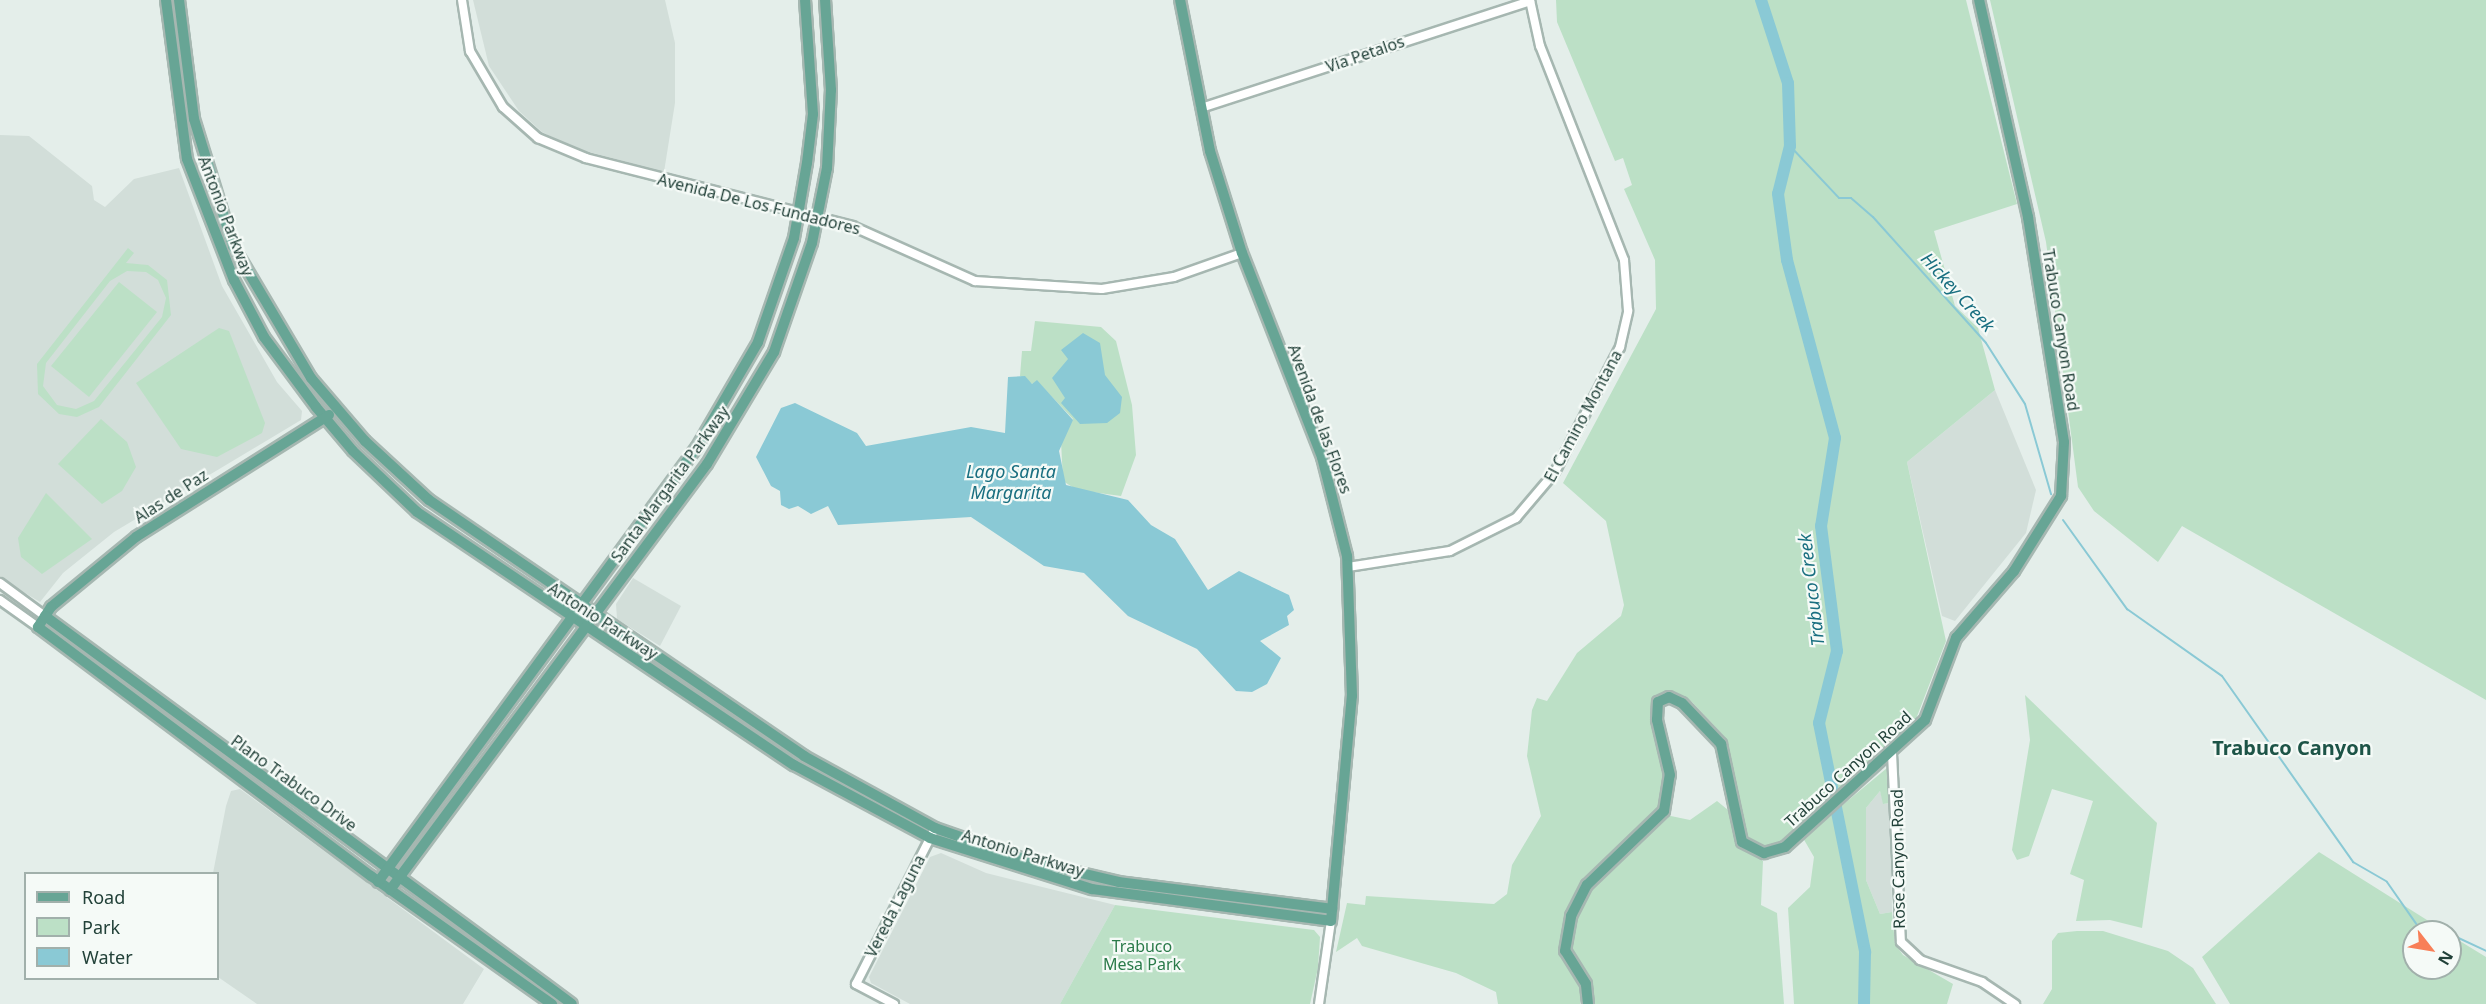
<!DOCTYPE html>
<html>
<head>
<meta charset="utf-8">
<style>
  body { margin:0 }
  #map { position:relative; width:2486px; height:1004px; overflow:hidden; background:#e4eeea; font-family:"Noto Sans",sans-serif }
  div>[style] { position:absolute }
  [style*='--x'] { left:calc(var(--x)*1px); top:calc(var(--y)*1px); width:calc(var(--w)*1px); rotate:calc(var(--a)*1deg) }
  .built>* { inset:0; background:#d2ded9 }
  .green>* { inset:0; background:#bce0c6 }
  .water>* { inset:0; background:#8ac9d5 }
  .stream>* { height:2px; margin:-1px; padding:0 1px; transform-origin:1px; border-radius:1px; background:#8ac9d5 }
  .river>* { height:12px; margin:-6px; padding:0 6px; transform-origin:6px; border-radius:6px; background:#8ac9d5 }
  .roads { filter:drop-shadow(2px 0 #a6b7b1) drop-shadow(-2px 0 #a6b7b1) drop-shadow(0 2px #a6b7b1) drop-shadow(0 -2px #a6b7b1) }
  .minor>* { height:8px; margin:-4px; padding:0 4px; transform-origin:4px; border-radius:4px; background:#fff }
  .major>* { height:10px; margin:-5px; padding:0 5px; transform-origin:5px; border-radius:5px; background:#67a595 }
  span { translate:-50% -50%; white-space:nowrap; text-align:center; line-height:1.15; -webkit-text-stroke:4.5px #f5faf7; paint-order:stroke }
  .street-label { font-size:16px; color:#224139 }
  .park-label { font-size:16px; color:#2a7a49 }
  .water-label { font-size:18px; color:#196f80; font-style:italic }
  .quarter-label { font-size:20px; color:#1d5447; font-weight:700 }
  .legend { position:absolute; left:24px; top:872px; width:195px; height:108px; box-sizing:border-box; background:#f5faf7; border:2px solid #a1b0ab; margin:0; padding:8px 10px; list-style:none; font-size:18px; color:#224139 }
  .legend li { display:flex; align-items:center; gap:12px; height:30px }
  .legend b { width:30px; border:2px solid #a1b0ab }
  .north { position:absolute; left:2402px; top:920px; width:60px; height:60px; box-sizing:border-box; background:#f5faf7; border:2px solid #a1b0ab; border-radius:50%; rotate:121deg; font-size:16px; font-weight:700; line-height:24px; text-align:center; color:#224139 }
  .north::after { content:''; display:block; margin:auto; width:21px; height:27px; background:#f87f58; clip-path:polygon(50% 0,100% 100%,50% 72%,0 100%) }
</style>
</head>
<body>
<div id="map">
  <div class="built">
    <i style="clip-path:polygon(473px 0,665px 0,675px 43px,675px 103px,664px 172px,574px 148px,542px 132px,519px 111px,489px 66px)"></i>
    <i style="clip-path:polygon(0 135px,29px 136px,92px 186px,94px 200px,105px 207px,134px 179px,179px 168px,222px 286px,277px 382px,302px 411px,301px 420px,114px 532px,63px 573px,40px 602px,0 578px)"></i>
    <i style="clip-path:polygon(1995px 390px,2036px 490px,2026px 533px,1955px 621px,1942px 616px,1907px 462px)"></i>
    <i style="clip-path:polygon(633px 578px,681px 606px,660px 646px,617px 619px,616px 604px)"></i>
    <i style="clip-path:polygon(240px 789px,484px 969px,463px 1004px,257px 1004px,218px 977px,218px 874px,213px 873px,226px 806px,231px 791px)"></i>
    <i style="clip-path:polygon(1880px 791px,1884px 804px,1890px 803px,1892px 912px,1880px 914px,1866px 880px,1863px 855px,1866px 808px)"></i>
    <i style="clip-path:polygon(941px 853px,986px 873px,1115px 905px,1060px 1004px,910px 1004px,871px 983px,869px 977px,930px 857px)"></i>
  </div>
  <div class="green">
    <i style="clip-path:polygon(1556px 0,1966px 0,2017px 204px,1934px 231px,1955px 306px,1978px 328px,1995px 390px,1907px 462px,1946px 641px,1916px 719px,1783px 844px,1763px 848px,1745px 834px,1723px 735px,1692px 702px,1674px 691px,1659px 694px,1650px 711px,1666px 780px,1662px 807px,1582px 883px,1570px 902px,1560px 953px,1581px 988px,1580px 1004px,1498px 1004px,1496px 992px,1456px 973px,1362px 946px,1357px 938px,1336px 952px,1347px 903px,1365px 905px,1366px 896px,1494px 904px,1507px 894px,1512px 865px,1541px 816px,1527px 756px,1532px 710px,1537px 698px,1547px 701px,1577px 653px,1621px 616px,1624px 605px,1606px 521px,1563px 483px,1656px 309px,1655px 260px,1624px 189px,1632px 185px,1623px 158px,1615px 161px,1557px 22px)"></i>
    <i style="clip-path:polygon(1990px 0,2486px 0,2486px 700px,2182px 526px,2158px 562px,2094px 511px,2078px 487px,2046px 242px)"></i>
    <i style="clip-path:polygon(evenodd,128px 248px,134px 253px,126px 263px,148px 265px,167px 280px,171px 315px,99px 407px,77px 417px,59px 414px,38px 394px,37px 364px,128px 248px,127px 271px,146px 272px,158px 280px,166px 298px,162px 317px,94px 401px,76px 409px,57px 405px,43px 386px,46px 363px,110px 281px,127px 271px)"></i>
    <i style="clip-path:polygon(119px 282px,157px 312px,89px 397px,51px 366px)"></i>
    <i style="clip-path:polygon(1035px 321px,1101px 327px,1116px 341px,1132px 405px,1136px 455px,1121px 496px,1077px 490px,1063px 481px,1061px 441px,1073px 419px,1037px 381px,1032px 384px,1020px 376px,1022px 351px,1031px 351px)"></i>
    <i style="clip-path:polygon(219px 328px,229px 331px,265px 423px,262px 433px,217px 457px,181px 449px,136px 383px)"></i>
    <i style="clip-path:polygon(101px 419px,127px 442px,136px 467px,122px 491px,102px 504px,58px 464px)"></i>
    <i style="clip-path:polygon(46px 493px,92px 539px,42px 574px,21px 557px,18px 538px)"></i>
    <i style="clip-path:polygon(2025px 695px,2157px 823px,2142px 928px,2110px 920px,2076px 921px,2084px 880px,2070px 874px,2093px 801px,2052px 789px,2029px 856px,2017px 860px,2012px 850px,2030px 740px)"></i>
    <i style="clip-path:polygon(1887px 768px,1890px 803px,1883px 804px,1880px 791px,1866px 808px,1866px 880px,1880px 914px,1892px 912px,1895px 944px,1903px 955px,1953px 984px,1947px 1004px,1794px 1004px,1788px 908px,1810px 887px,1814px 857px,1803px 838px)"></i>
    <i style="clip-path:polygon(1717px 801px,1728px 810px,1736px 842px,1763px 861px,1761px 905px,1777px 913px,1784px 1004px,1591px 1004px,1592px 986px,1569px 946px,1582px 897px,1666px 815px,1690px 820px)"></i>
    <i style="clip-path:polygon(2319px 852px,2446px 932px,2414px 932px,2414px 968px,2450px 968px,2450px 935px,2486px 957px,2486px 1004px,2230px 1004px,2202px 957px)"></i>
    <i style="clip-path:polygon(1115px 905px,1314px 930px,1320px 937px,1318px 968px,1310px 1004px,1060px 1004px)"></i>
    <i style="clip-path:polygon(2077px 931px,2103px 931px,2168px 951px,2193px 968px,2216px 1004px,2043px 1004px,2052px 989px,2052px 941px,2058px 933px)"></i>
  </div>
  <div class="water">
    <i style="clip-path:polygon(1083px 333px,1100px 343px,1105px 375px,1122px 397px,1120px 413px,1107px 423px,1080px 424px,1061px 403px,1065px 398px,1052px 378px,1068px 359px,1061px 350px)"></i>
    <i style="clip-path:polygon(1025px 376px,1032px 384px,1037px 380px,1073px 420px,1059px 451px,1066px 485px,1128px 500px,1151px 525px,1175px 539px,1208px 590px,1239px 571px,1289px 595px,1294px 610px,1287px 616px,1289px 625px,1260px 641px,1281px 658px,1267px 684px,1252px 692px,1236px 691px,1197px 649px,1128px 616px,1084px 573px,1044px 566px,971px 517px,838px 525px,828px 506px,811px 514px,798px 506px,789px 509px,781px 505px,780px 491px,771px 486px,756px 457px,781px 408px,795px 403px,857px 433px,866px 446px,971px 427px,1005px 433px,1008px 377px)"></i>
  </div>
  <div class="stream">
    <i style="--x:1790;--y:146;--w:71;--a:46.7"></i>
    <i style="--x:1839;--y:198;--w:12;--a:0"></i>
    <i style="--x:1851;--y:198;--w:29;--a:41"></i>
    <i style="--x:1873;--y:217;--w:169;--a:48.1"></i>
    <i style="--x:1986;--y:343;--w:72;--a:57.4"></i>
    <i style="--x:2025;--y:404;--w:94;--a:73.9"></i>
    <i style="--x:2063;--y:520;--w:110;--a:54.3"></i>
    <i style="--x:2127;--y:609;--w:116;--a:35.2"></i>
    <i style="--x:2222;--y:676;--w:228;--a:54.8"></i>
    <i style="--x:2353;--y:862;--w:39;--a:30"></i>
    <i style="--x:2387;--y:882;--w:52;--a:55.1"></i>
    <i style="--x:2417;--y:925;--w:32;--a:13"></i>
    <i style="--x:2450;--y:934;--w:40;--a:25"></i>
  </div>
  <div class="river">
    <i style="--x:1761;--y:0;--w:87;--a:72"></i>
    <i style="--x:1788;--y:83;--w:63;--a:88.2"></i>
    <i style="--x:1790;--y:146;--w:49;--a:104"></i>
    <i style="--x:1778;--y:194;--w:67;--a:82.2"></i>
    <i style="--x:1787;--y:260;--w:184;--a:74.9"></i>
    <i style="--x:1835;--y:438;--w:89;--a:99"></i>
    <i style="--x:1821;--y:526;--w:126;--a:82.7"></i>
    <i style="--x:1837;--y:651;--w:74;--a:104"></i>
    <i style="--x:1819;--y:723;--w:234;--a:78.6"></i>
    <i style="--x:1865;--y:952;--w:52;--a:91.1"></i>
  </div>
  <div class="roads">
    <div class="minor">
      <i style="--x:462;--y:0;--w:52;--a:81.1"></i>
      <i style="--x:470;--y:51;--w:65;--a:59.5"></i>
      <i style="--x:503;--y:107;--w:47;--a:41.5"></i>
      <i style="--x:538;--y:138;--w:52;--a:22.6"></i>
      <i style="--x:586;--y:158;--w:275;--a:14.3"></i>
      <i style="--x:852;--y:226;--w:135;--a:24.1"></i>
      <i style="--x:975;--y:281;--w:127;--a:3.6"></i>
      <i style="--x:1102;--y:289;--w:73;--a:-9.5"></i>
      <i style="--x:1174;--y:277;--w:72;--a:-19.4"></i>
      <i style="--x:1201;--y:108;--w:346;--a:-18"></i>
      <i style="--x:1348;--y:567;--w:103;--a:-8.9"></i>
      <i style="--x:1450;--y:551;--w:74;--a:-26.6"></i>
      <i style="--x:1516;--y:518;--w:60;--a:-49.7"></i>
      <i style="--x:1555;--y:472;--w:141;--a:-62.5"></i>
      <i style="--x:1620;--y:347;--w:37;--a:-77"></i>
      <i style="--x:1628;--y:311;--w:51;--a:-94.5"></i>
      <i style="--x:1624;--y:260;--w:230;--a:-111.4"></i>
      <i style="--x:1540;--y:46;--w:47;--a:-102.3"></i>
      <i style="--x:0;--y:583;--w:56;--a:36.3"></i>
      <i style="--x:0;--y:600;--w:47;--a:35.4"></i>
      <i style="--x:1892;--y:753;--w:189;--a:87.3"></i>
      <i style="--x:1901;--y:942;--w:26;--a:43"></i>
      <i style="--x:1920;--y:960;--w:66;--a:19.5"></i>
      <i style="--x:1982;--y:982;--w:40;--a:34"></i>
      <i style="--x:894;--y:1004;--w:43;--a:-152.2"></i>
      <i style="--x:856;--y:984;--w:175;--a:-63.1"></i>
      <i style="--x:1319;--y:1004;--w:84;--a:-81.8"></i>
    </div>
    <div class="major">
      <i style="--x:166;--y:0;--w:160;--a:82.5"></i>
      <i style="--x:187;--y:159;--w:130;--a:68.8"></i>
      <i style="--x:234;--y:280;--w:64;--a:62.2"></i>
      <i style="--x:264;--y:337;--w:87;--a:53.4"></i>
      <i style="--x:316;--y:407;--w:57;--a:49.9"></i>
      <i style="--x:353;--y:451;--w:88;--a:43.6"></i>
      <i style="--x:417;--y:512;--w:454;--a:33.9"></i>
      <i style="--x:794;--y:765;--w:154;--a:28.2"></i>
      <i style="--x:930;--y:838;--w:170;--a:17.5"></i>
      <i style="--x:1092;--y:889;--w:241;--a:7.6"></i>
      <i style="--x:1331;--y:921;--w:226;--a:-84.7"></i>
      <i style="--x:1352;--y:696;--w:140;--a:-92"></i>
      <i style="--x:1347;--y:556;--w:102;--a:-104.2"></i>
      <i style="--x:1322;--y:457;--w:219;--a:-111.4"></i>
      <i style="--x:1242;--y:253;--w:107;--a:-107.4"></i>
      <i style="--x:1210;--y:151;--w:154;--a:-101.2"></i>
      <i style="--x:179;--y:0;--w:120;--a:82.8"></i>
      <i style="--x:194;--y:119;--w:133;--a:72.9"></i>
      <i style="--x:233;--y:246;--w:153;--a:59.4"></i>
      <i style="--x:311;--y:378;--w:83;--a:49.4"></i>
      <i style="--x:365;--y:441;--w:87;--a:42.7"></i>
      <i style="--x:429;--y:500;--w:454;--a:34.3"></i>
      <i style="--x:804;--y:756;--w:149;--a:28.8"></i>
      <i style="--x:935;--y:828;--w:101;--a:19.2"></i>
      <i style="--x:1030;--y:861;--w:91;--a:13.3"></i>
      <i style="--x:1119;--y:882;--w:215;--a:7.2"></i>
      <i style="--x:329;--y:415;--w:228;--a:147.7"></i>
      <i style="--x:136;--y:537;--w:110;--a:140.5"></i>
      <i style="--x:51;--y:607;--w:24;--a:123"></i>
      <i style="--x:38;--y:627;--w:416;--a:36.8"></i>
      <i style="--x:371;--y:876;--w:222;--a:35.3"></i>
      <i style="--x:45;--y:616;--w:654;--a:36.36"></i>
      <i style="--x:378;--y:882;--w:539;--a:-53.75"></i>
      <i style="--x:697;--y:447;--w:121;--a:-59.8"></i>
      <i style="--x:758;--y:342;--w:110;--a:-70.9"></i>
      <i style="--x:794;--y:238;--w:76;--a:-80.2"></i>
      <i style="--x:807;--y:163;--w:49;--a:-83"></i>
      <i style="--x:813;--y:114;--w:114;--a:-94"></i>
      <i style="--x:390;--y:890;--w:531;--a:-53.35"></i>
      <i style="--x:707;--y:464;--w:131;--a:-59.1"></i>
      <i style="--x:774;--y:352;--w:115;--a:-70.8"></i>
      <i style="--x:812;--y:243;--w:76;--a:-78.7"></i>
      <i style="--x:827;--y:168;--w:78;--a:-87.1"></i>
      <i style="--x:831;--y:90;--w:90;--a:-93.8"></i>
      <i style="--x:1588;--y:1004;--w:20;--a:-96"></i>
      <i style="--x:1586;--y:984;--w:39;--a:-122"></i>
      <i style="--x:1565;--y:951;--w:36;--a:-80"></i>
      <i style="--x:1571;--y:916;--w:35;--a:-63"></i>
      <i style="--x:1587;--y:885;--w:107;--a:-43.9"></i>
      <i style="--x:1664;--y:811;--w:36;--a:-81"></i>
      <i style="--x:1670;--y:775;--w:57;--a:-103.3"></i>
      <i style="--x:1657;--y:720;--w:18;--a:-87"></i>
      <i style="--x:1658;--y:702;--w:12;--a:-24"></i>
      <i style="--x:1669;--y:697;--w:14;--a:25"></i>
      <i style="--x:1682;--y:703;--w:57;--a:46.4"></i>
      <i style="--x:1721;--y:744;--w:100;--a:77.9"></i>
      <i style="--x:1742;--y:842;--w:25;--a:27"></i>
      <i style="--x:1764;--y:853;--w:22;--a:-16"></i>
      <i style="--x:1785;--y:847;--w:189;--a:-42.2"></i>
      <i style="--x:1925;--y:720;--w:88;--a:-69.3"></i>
      <i style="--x:1956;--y:638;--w:89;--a:-49.1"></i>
      <i style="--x:2014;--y:571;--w:89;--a:-57.9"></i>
      <i style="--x:2061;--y:496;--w:54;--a:-86.8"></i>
      <i style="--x:2064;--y:442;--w:228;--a:-99.1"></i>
      <i style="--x:2028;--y:217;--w:222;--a:-102.7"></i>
    </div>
  </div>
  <div class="street-label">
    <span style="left:1365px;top:54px;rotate:-19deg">Via Petalos</span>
    <span style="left:759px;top:204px;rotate:14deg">Avenida De Los Fundadores</span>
    <span style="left:226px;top:216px;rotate:69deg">Antonio Parkway</span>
    <span style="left:2061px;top:330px;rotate:81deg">Trabuco Canyon Road</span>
    <span style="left:1583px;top:416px;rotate:-62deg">El Camino Montana</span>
    <span style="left:1320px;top:419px;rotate:70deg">Avenida de las Flores</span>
    <span style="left:670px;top:484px;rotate:-54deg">Santa Margarita Parkway</span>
    <span style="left:171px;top:496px;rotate:-33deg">Alas de Paz</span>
    <span style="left:603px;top:621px;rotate:33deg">Antonio Parkway</span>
    <span style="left:1848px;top:769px;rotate:-42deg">Trabuco Canyon Road</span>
    <span style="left:294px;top:783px;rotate:36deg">Plano Trabuco Drive</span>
    <span style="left:1023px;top:853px;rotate:17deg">Antonio Parkway</span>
    <span style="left:1898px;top:859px;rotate:-91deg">Rose Canyon Road</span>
    <span style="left:895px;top:906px;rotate:-63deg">Vereda Laguna</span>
  </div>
  <div class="park-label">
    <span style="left:1142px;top:955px">Trabuco<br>Mesa Park</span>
  </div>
  <div class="water-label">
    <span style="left:1958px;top:292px;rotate:48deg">Hickey Creek</span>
    <span style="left:1011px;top:482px">Lago Santa<br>Margarita</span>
    <span style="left:1811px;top:590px;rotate:-97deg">Trabuco Creek</span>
  </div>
  <div class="quarter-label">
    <span style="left:2292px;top:747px">Trabuco Canyon</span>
  </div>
  <ul class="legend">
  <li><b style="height:8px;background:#67a595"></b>Road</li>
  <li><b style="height:16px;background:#bce0c6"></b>Park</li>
  <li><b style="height:16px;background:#8ac9d5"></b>Water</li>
  </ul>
  <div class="north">N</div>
</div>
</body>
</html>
